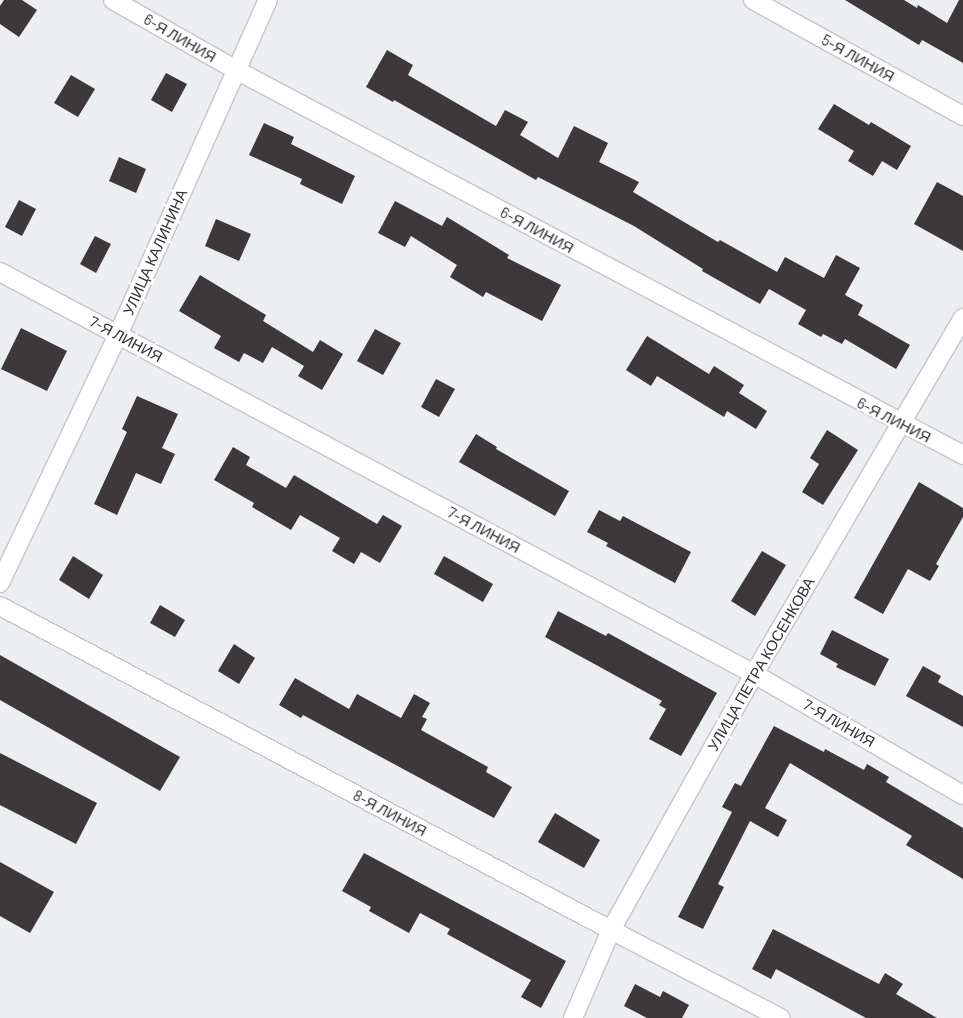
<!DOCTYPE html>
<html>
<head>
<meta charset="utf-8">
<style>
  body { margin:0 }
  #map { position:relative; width:963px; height:1018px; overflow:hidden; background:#eceef2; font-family:Barlow,sans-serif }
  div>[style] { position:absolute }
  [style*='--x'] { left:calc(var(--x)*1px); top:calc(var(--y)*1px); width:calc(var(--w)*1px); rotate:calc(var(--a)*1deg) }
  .building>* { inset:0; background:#3d393a }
  .roads { filter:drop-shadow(1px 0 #c4c6ca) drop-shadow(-1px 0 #c4c6ca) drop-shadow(0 1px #c4c6ca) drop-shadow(0 -1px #c4c6ca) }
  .minor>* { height:18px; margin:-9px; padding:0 9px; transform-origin:9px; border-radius:9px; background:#fff }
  span { translate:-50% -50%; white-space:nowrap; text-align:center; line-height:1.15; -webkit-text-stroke:5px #fff; paint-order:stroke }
  .street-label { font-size:15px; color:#313233 }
</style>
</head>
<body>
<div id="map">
  <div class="building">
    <i style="clip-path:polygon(4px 0,22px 0,37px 10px,19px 37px,0 24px,0 6px)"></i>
    <i style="clip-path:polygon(845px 0,904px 0,917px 8px,918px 5px,947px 23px,959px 0,963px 0,963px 63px,922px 40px,919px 45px)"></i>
    <i style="clip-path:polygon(387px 50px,413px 65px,408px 75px,496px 126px,505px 110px,528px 122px,520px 135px,558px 158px,574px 126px,608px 143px,599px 162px,639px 182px,633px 192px,718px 242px,720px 240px,777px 272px,785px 257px,824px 278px,836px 255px,860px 268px,845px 295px,863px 305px,858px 315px,910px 345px,896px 369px,845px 339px,842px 344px,823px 334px,821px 337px,798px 324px,806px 310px,769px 289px,760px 304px,702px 271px,703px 269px,634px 226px,538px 177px,536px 180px,394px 100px,393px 102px,366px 87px)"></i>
    <i style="clip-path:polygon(166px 73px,187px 84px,172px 112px,151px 100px)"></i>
    <i style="clip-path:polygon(71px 75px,95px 89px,78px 117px,54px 103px)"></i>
    <i style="clip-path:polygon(834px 104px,869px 125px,871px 122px,911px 146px,897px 170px,882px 161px,873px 176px,848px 161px,854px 151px,818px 129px)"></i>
    <i style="clip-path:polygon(264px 123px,294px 137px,291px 144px,355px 176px,342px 204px,300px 184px,302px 179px,249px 155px)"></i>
    <i style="clip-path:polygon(119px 157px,146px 169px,136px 193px,109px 181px)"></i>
    <i style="clip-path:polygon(937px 182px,963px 196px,963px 251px,914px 224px)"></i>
    <i style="clip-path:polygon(19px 200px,36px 209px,22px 236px,5px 227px)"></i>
    <i style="clip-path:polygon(395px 201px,442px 226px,447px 217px,509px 255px,507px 258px,561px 285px,542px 321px,486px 292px,483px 297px,450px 277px,457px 265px,411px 236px,405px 247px,378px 233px)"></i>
    <i style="clip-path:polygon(216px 219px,251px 234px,239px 261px,205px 246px)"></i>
    <i style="clip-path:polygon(95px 236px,111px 244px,96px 273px,80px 264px)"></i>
    <i style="clip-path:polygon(200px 275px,266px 315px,263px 321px,313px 352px,320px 340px,343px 354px,322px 390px,298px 376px,304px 366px,272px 347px,263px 363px,244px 353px,239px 362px,214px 348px,221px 336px,179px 311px)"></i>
    <i style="clip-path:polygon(21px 328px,67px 351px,47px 391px,1px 369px)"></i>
    <i style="clip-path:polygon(375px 329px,401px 343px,383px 375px,357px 361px)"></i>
    <i style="clip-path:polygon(647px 336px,709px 374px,714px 366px,744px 385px,739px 393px,767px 411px,756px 429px,727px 411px,724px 417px,657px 376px,651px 386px,626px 370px)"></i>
    <i style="clip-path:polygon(436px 379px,455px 389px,439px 417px,421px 407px)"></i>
    <i style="clip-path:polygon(137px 396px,178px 414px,162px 448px,175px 454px,161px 484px,136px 473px,117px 515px,94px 504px,127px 432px,122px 429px)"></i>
    <i style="clip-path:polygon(827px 430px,858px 450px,823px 505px,802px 492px,819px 464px,810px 458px)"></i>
    <i style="clip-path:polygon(476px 434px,497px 447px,496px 449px,569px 491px,555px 516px,459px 462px)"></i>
    <i style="clip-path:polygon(233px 447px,250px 457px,246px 465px,286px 488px,294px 475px,377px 524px,383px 515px,402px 526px,380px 563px,361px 552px,354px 564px,332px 551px,340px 538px,300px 515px,291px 530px,252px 507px,254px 503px,214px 480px)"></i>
    <i style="clip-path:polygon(919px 482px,963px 508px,963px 517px,936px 564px,939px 566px,930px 581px,908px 569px,883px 614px,854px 598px)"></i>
    <i style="clip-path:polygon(599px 510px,620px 521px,623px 516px,691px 552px,675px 583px,606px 546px,608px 543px,587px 532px)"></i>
    <i style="clip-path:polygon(762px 551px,786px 565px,755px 616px,731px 601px)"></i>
    <i style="clip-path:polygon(73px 556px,103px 575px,89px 599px,59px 580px)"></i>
    <i style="clip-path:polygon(444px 556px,493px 584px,483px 602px,434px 574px)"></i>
    <i style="clip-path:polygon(160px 605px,185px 620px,175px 637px,150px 623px)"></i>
    <i style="clip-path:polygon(558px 611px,606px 636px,608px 633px,717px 693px,681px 756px,649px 739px,666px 709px,659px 705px,662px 701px,545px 637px)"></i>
    <i style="clip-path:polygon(832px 630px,889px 659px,875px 686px,836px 667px,838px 664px,820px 654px)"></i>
    <i style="clip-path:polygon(234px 644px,255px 658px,239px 684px,218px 671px)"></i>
    <i style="clip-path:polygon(0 655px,180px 757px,160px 791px,0 700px)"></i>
    <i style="clip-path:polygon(923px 666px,941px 676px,938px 682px,963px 696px,963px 727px,906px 696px)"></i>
    <i style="clip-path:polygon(295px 678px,349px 709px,357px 694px,401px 718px,414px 694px,430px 703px,422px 717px,427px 719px,421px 730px,488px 767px,486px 772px,512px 787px,494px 818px,303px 715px,301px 718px,279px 705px)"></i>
    <i style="clip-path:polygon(774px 726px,824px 752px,825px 749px,864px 770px,867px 764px,889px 777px,886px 782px,963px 828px,963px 879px,906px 845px,912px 836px,790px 763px,765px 808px,787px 820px,778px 837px,750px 821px,718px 884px,724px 887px,703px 929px,678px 917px,732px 812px,722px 807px,735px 783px,741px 786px)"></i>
    <i style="clip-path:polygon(0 753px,97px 803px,76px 844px,0 805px)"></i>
    <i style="clip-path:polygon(555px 813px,600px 840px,584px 868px,538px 842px)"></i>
    <i style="clip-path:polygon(364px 853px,566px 961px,541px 1008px,521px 997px,531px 980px,447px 934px,450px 929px,420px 913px,409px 933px,369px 911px,371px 907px,342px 891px)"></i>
    <i style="clip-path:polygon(0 862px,54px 892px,30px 933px,0 916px)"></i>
    <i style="clip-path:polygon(773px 929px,879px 984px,885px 973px,903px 984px,896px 994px,937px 1018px,866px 1018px,776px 969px,771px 979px,752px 969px)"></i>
    <i style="clip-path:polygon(635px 984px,660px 997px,663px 991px,689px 1005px,682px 1018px,647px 1018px,624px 1006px)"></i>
  </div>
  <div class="roads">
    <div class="minor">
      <i style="--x:113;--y:0;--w:142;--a:29.6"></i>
      <i style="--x:236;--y:70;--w:823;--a:27.9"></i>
      <i style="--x:753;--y:0;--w:240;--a:28.9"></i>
      <i style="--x:0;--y:272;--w:854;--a:28.06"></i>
      <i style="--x:754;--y:674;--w:241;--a:30.1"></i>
      <i style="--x:0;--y:583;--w:275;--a:-64.6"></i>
      <i style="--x:118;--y:335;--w:367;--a:-65.9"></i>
      <i style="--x:0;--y:606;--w:692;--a:27.94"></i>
      <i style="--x:611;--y:930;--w:191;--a:27.4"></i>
      <i style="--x:573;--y:1018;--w:96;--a:-66.6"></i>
      <i style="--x:611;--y:930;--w:293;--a:-60.8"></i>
      <i style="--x:754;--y:674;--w:413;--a:-59.6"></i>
    </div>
  </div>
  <div class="street-label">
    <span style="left:180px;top:38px;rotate:30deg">6-Я ЛИНИЯ</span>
    <span style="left:858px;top:58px;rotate:29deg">5-Я ЛИНИЯ</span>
    <span style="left:537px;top:230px;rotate:28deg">6-Я ЛИНИЯ</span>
    <span style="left:155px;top:252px;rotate:-66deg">УЛИЦА КАЛИНИНА</span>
    <span style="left:126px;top:339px;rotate:28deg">7-Я ЛИНИЯ</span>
    <span style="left:894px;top:420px;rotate:27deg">6-Я ЛИНИЯ</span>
    <span style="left:484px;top:530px;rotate:28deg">7-Я ЛИНИЯ</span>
    <span style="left:761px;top:664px;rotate:-60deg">УЛИЦА ПЕТРА КОСЕНКОВА</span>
    <span style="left:839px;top:723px;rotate:30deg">7-Я ЛИНИЯ</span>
    <span style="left:390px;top:813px;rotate:28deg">8-Я ЛИНИЯ</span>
  </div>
</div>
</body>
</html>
